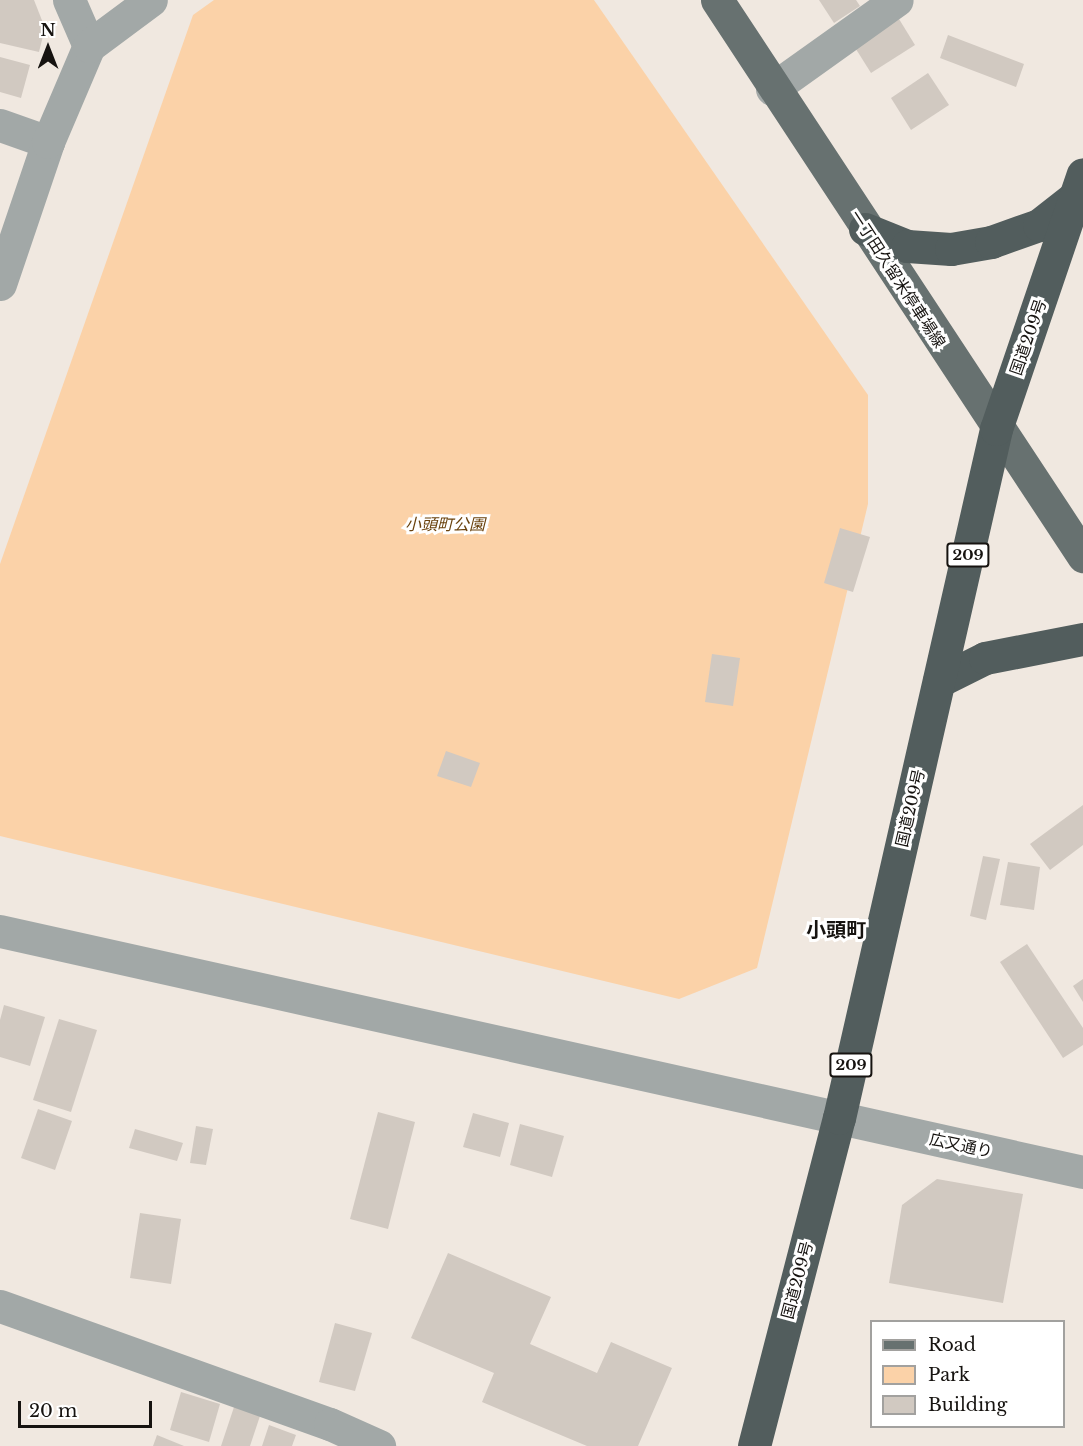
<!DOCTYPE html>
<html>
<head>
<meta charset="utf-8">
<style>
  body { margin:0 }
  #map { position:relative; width:1083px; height:1446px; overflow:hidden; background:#f0e8e0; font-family:"Libre Baskerville","Noto Sans JP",serif }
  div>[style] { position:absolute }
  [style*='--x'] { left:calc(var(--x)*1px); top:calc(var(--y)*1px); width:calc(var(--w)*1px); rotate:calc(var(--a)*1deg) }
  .green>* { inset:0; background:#fbd2a8 }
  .building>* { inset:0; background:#d1c9c1 }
  .minor>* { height:33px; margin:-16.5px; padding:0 16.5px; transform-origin:16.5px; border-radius:16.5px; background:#a2a8a7 }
  .major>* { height:33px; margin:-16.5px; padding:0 16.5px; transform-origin:16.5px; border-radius:16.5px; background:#677170 }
  .highway>* { height:33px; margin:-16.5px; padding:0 16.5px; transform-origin:16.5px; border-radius:16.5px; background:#525d5d }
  span { translate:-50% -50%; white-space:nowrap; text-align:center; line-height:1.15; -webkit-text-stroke:6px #fff; paint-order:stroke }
  .shield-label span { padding:2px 4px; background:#fff; border:2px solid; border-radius:4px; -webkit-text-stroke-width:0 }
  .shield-label { font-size:15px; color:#161310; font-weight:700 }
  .street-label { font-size:16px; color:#161310 }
  .park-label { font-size:16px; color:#6a420d; font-style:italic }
  .quarter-label { font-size:20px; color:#161310; font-weight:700 }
  .legend { position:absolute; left:870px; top:1320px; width:195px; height:108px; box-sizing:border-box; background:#fff; border:2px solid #a2a19f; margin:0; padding:8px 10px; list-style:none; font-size:18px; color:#161310 }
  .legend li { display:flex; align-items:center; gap:12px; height:30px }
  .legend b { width:30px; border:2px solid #a2a19f }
  .north { position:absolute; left:18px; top:18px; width:60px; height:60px; -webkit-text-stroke:4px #fff; paint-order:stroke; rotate:0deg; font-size:16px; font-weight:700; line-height:24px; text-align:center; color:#161310 }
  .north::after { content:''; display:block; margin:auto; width:21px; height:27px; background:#161310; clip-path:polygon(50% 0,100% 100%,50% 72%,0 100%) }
  .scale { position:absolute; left:18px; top:1401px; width:134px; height:27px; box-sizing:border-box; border:3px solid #161310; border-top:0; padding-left:8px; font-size:18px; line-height:21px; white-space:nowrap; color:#161310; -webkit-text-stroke:4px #fff; paint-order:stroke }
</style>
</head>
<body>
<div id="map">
  <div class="green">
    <i style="clip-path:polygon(214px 0,594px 0,868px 395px,868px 504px,757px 968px,679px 999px,0 836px,0 564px,193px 15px)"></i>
  </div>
  <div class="building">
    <i style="clip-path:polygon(0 0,34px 0,45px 28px,39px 52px,0 43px)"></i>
    <i style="clip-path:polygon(819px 0,856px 0,860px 6px,834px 23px)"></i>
    <i style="clip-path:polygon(899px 19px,915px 45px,871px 73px,854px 46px)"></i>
    <i style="clip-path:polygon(948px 35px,1024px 64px,1016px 87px,940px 58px)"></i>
    <i style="clip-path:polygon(0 57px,30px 65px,21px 98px,0 92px)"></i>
    <i style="clip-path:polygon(928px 73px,949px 105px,911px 130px,891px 98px)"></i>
    <i style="clip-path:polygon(840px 528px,870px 537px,853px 592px,824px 583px)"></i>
    <i style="clip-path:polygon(712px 654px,740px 658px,733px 706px,705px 702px)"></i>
    <i style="clip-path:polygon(446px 751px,480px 763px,471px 787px,437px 776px)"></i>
    <i style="clip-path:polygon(1083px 805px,1083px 845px,1050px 870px,1030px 844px)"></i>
    <i style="clip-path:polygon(983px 856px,1000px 859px,986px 920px,970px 916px)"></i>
    <i style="clip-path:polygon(1008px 862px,1040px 867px,1034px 910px,1000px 905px)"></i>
    <i style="clip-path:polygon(1027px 944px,1083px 1028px,1083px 1045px,1063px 1058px,1000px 962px)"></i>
    <i style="clip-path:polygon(1083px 979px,1083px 1002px,1073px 986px)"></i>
    <i style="clip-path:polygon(4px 1005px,45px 1017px,30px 1066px,0 1057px,0 1020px)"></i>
    <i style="clip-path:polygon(59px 1019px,97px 1030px,71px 1112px,33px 1100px)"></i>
    <i style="clip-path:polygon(38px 1109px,72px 1121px,55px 1170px,21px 1158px)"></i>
    <i style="clip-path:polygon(378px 1112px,415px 1122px,388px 1229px,350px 1219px)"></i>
    <i style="clip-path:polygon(473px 1113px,509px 1123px,500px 1157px,463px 1147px)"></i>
    <i style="clip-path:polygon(520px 1124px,564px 1136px,552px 1177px,510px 1165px)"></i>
    <i style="clip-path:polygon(196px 1126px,213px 1129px,206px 1165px,190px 1163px)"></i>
    <i style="clip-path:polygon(135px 1129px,183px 1143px,177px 1161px,129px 1148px)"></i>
    <i style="clip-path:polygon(937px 1179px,1023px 1194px,1003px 1303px,889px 1283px,902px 1205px)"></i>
    <i style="clip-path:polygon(140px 1213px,181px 1219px,171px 1284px,130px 1278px)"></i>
    <i style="clip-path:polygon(448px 1253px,551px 1297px,530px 1344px,597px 1373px,611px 1342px,672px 1368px,638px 1446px,587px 1446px,482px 1402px,494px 1373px,411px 1338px)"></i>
    <i style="clip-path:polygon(335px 1323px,372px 1333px,355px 1391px,319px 1382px)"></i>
    <i style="clip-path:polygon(181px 1392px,220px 1404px,209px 1442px,170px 1430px)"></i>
    <i style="clip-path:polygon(234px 1407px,260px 1416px,250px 1446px,221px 1446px)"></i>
    <i style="clip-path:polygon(269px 1425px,296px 1435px,292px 1446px,262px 1446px)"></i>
    <i style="clip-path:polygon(157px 1435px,184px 1446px,153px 1446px)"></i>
  </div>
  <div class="minor">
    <i style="--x:69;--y:0;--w:50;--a:66.5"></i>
    <i style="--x:772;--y:89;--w:153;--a:-35.5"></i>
    <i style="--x:0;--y:125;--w:51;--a:19.5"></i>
    <i style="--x:0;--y:284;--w:150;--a:-71.3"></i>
    <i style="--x:48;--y:142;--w:104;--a:-66.9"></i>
    <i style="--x:89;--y:46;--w:77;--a:-36.6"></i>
    <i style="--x:0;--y:931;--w:1109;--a:12.55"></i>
    <i style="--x:0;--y:1306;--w:350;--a:19.7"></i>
    <i style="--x:330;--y:1424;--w:54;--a:24.2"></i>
  </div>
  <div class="major">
    <i style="--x:717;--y:0;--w:666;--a:56.64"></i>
  </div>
  <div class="highway">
    <i style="--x:865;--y:229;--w:45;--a:22"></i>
    <i style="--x:907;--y:246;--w:44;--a:3.9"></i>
    <i style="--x:951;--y:249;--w:41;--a:-9.9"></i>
    <i style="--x:991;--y:242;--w:51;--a:-19.5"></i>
    <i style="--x:1039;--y:225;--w:47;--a:-38.1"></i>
    <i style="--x:939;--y:681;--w:51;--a:-26.6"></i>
    <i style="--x:985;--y:658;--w:100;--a:-11"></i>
    <i style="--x:754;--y:1446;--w:339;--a:-75.5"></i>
    <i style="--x:839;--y:1118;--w:707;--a:-77.16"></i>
    <i style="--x:996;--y:429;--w:269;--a:-71.2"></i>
  </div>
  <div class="shield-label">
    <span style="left:968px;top:555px">209</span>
    <span style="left:851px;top:1065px">209</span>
  </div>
  <div class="street-label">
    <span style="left:898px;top:279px;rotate:57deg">一丁田久留米停車場線</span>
    <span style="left:1028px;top:337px;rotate:-71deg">国道209号</span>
    <span style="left:910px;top:808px;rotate:-77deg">国道209号</span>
    <span style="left:961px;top:1145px;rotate:12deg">広又通り</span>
    <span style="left:797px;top:1280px;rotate:-75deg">国道209号</span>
  </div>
  <div class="park-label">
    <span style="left:445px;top:524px">小頭町公園</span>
  </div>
  <div class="quarter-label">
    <span style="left:836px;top:930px">小頭町</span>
  </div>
  <ul class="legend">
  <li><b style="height:8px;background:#677170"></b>Road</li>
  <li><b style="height:16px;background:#fbd2a8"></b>Park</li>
  <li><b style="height:16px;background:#d1c9c1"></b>Building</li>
  </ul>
  <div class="north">N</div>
  <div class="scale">20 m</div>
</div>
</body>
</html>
